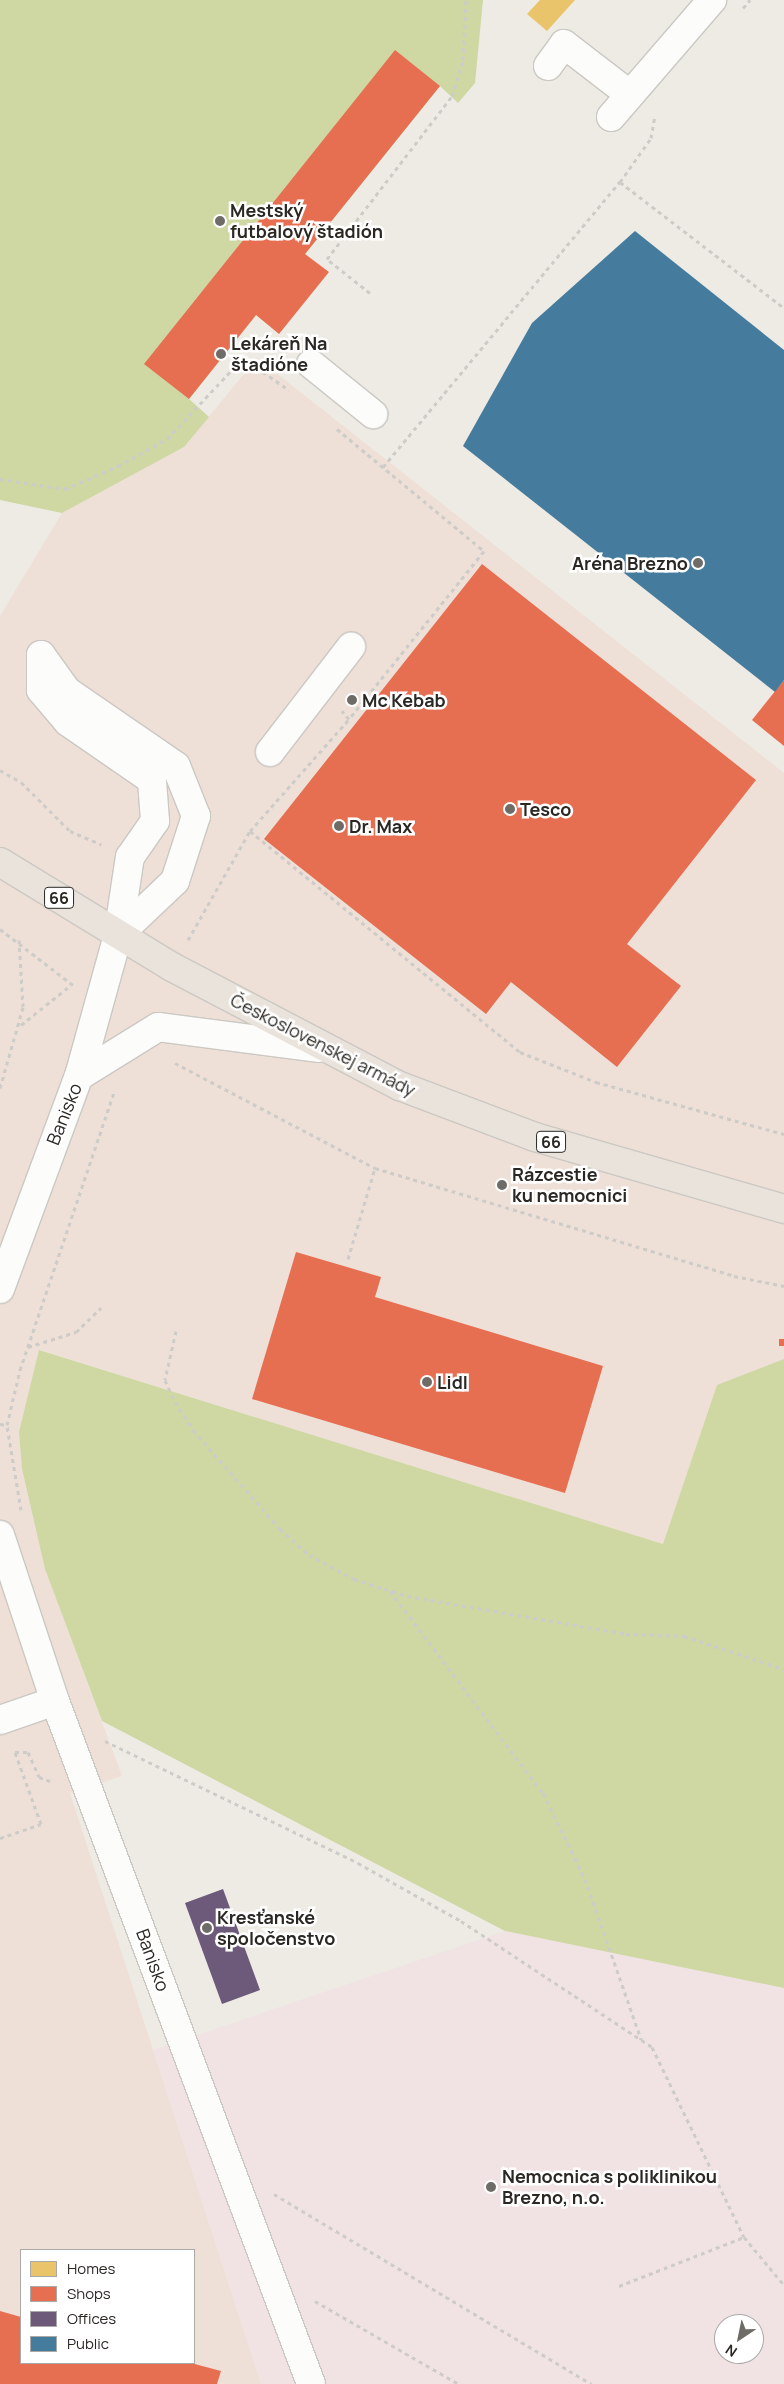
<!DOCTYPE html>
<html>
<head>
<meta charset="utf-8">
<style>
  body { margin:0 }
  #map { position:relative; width:784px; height:2384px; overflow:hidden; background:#eeebe4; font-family:Manrope,sans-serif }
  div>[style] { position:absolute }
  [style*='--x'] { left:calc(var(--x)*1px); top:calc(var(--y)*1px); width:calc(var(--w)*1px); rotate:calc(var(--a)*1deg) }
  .commercial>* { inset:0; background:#eedfd7 }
  .medical>* { inset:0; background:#f1e2e4 }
  .green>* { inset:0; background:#cfd7a3 }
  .homes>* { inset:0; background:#e9c46a }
  .shops>* { inset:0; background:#e76f51 }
  .offices>* { inset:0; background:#6d597a }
  .public>* { inset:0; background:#457b9d }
  .path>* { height:3px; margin-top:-1.5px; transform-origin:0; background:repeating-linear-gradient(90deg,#cdccc9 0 4px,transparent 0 8px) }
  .roads { filter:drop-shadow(1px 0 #cbc8c3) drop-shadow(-1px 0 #cbc8c3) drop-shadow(0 1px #cbc8c3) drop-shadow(0 -1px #cbc8c3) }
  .minor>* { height:28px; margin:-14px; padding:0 14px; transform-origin:14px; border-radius:14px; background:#fcfcfb }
  .major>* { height:28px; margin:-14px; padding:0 14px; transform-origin:14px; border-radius:14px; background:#eae3dc }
  .dots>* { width:14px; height:14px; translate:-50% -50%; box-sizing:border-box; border:2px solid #fff; border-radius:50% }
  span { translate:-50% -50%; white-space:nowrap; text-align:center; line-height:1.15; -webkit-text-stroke:5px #fff; paint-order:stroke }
  .shield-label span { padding:1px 4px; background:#fff; border:1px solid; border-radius:4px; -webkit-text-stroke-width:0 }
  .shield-label { font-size:16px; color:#2b2824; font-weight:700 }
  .poi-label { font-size:18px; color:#2b2824; font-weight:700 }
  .left { translate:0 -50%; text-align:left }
  .right { translate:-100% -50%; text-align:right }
  .street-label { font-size:18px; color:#2b2824 }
  .legend { position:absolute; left:20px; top:2249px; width:175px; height:115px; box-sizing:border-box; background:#fff; border:1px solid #aaa9a7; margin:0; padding:6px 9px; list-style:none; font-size:15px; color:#2b2824 }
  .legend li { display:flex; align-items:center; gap:10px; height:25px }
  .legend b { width:25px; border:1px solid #aaa9a7 }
  .north { position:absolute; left:714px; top:2314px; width:50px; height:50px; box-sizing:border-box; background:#fff; border:1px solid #aaa9a7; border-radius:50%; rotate:214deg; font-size:14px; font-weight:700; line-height:20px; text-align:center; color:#2b2824 }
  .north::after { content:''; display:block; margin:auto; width:18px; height:22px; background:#6f6c67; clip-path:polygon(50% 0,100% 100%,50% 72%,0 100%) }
</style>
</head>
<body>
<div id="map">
  <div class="commercial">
    <i style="clip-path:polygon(evenodd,257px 358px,784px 773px,784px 1359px,717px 1385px,663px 1544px,40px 1350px,19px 1432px,22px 1469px,45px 1569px,122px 1776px,70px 1793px,261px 2384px,0 2384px,0 616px,62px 513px,184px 447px,257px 358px,21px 2250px,194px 2250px,194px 2363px,21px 2363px,21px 2250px)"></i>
  </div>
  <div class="medical">
    <i style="clip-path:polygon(evenodd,505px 1931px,784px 1988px,784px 2384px,261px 2384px,153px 2050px,505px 1931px,724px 2324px,754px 2324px,754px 2354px,724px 2354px,724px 2324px)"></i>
  </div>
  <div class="green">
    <i style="clip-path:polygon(0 0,483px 0,475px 83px,458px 103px,440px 86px,189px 399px,209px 417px,184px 447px,62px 513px,0 500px)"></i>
    <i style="clip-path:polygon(39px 1350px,663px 1544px,717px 1385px,784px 1359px,784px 1988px,505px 1931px,102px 1721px,45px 1569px,22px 1469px,19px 1432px)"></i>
  </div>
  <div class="homes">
    <i style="clip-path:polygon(540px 0,575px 0,547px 31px,527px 14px)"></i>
  </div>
  <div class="shops">
    <i style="clip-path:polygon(395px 50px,440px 86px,305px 254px,329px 272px,279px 334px,256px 315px,189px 399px,144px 364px)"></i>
    <i style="clip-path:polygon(482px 564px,756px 780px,627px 944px,681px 986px,617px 1067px,511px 982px,486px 1014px,264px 839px)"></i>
    <i style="clip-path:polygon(784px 680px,784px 746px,752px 720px)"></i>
    <i style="clip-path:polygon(296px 1252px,381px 1277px,375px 1297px,603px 1366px,565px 1493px,252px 1399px)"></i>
    <i style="clip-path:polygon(779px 1339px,784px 1339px,784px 1346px,779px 1346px)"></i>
    <i style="clip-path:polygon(0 2311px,21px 2317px,21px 2363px,191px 2363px,221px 2371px,217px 2384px,0 2384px)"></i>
  </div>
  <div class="offices">
    <i style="clip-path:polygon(223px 1889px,260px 1990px,222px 2004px,185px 1903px)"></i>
  </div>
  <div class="public">
    <i style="clip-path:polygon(635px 231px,784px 350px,784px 680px,775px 692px,463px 446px,532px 323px)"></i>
  </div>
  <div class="path">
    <i style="--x:743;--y:8;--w:11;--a:-49"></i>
    <i style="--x:620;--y:182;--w:207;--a:37.5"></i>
    <i style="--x:370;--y:293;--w:55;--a:-141.7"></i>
    <i style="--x:327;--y:259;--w:205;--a:-52.5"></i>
    <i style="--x:452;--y:96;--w:38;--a:-73"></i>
    <i style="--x:463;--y:60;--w:60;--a:-87.1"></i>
    <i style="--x:337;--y:429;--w:191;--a:39.7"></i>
    <i style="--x:484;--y:551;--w:216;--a:128.8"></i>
    <i style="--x:383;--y:467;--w:371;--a:-50.3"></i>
    <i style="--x:620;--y:182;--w:54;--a:-54.8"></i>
    <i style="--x:651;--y:138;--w:22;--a:-80"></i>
    <i style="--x:0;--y:479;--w:66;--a:8.7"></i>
    <i style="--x:65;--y:489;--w:58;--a:-23.5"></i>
    <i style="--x:118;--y:466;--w:56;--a:-28.9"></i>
    <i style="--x:167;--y:439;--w:111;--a:-46.8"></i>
    <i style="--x:243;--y:358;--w:56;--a:34.8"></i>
    <i style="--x:0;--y:770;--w:24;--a:30"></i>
    <i style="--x:21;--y:782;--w:69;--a:45"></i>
    <i style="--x:70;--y:831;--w:34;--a:23"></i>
    <i style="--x:250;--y:831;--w:349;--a:39.3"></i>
    <i style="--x:520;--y:1052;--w:82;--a:21.5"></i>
    <i style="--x:596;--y:1082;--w:195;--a:15.5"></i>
    <i style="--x:0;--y:929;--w:92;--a:37.5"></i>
    <i style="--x:188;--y:940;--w:125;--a:-60.4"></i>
    <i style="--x:250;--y:831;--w:149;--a:-48.5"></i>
    <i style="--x:349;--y:719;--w:11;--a:-131"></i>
    <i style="--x:21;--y:1025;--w:64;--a:-38.7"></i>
    <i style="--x:175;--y:1063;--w:226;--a:27.7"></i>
    <i style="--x:375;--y:1168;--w:375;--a:16.7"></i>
    <i style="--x:734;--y:1276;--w:51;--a:11.3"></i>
    <i style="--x:0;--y:1088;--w:84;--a:-74.1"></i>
    <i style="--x:23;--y:1007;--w:67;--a:-93.4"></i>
    <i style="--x:348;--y:1259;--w:95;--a:-73.5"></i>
    <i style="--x:176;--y:1331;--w:50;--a:102.7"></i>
    <i style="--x:165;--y:1380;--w:24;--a:66"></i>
    <i style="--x:175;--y:1402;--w:33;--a:57"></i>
    <i style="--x:193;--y:1430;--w:132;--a:48.7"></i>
    <i style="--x:280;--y:1529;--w:39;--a:42"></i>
    <i style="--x:309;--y:1555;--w:51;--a:28.1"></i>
    <i style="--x:354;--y:1579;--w:56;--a:17.8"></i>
    <i style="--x:407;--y:1596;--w:222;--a:9.8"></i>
    <i style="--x:626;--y:1634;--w:58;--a:2"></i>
    <i style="--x:684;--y:1636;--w:105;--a:18.3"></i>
    <i style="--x:28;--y:1347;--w:50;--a:-17.4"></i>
    <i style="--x:76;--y:1332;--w:35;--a:-44"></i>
    <i style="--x:0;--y:1424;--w:7;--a:8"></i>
    <i style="--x:21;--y:1510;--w:86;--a:-99.4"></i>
    <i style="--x:7;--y:1425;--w:57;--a:-76.7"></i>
    <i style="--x:20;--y:1370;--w:293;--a:-71.3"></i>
    <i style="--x:390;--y:1591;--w:253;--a:52.9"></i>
    <i style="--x:543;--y:1793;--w:96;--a:64"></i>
    <i style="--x:585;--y:1879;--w:170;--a:70.7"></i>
    <i style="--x:105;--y:1741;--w:281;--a:25.7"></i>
    <i style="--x:358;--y:1863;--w:118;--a:29.4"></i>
    <i style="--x:461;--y:1921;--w:229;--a:33.4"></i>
    <i style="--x:652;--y:2047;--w:211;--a:64.2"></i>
    <i style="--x:744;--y:2237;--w:62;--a:50.2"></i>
    <i style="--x:0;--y:1838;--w:43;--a:-18.9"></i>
    <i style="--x:41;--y:1824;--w:77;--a:-109.9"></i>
    <i style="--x:15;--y:1752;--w:13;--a:0"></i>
    <i style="--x:28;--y:1752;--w:27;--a:66"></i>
    <i style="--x:39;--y:1777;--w:12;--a:20"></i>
    <i style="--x:274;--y:2194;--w:370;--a:30.9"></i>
    <i style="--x:619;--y:2286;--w:134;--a:-21.4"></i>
    <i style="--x:315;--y:2301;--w:166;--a:30"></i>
  </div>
  <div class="roads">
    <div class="minor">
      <i style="--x:548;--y:66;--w:27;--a:-54"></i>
      <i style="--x:564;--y:44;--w:82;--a:37.6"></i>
      <i style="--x:611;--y:117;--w:155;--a:-49.2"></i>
      <i style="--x:311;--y:364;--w:80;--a:38.9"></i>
      <i style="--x:41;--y:655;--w:44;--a:54.2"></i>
      <i style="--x:67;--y:691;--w:132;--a:34.5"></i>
      <i style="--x:176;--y:766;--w:54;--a:68.2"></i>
      <i style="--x:196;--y:816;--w:68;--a:107.9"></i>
      <i style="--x:175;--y:881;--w:79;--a:136.5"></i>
      <i style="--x:270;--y:752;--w:133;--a:-52.4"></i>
      <i style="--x:79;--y:1076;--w:93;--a:-31.8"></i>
      <i style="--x:158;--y:1027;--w:163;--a:7.4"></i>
      <i style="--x:0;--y:1289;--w:227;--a:-69.7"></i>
      <i style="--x:79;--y:1076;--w:146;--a:-74.5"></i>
      <i style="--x:118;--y:935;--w:79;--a:-81.3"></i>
      <i style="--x:130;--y:857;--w:44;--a:-55.2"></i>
      <i style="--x:155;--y:821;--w:41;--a:-94.2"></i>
      <i style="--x:152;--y:780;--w:102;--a:-145.4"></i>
      <i style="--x:68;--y:722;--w:42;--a:-130.2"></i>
      <i style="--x:41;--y:690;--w:35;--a:-90"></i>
      <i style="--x:0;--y:1535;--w:175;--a:71.7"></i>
      <i style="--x:55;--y:1701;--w:729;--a:69.45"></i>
      <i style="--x:0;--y:1720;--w:58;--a:-19.1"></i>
    </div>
    <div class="major">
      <i style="--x:0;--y:862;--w:202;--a:31.4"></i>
      <i style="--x:172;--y:967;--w:257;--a:27.6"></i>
      <i style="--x:400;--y:1086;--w:144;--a:20.7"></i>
      <i style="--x:535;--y:1137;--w:259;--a:16.1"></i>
    </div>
  </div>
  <div class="dots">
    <i style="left:220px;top:221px;background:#6f6c67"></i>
    <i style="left:221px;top:354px;background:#6f6c67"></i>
    <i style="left:698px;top:563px;background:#6f6c67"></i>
    <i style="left:352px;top:700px;background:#6f6c67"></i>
    <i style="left:510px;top:809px;background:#6f6c67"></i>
    <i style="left:339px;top:826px;background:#6f6c67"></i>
    <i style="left:502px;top:1185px;background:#6f6c67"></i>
    <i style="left:427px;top:1382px;background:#6f6c67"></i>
    <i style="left:207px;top:1928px;background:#6f6c67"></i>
    <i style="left:491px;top:2187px;background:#6f6c67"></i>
  </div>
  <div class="shield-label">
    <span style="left:59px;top:898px">66</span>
    <span style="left:551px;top:1142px">66</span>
  </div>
  <div class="poi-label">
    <span class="left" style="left:230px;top:221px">Mestský<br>futbalový štadión</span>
    <span class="left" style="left:231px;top:354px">Lekáreň Na<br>štadióne</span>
    <span class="right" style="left:688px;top:563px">Aréna Brezno</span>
    <span class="left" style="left:362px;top:700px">Mc Kebab</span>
    <span class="left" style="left:520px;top:809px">Tesco</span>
    <span class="left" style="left:349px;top:826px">Dr. Max</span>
    <span class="left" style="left:512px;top:1185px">Rázcestie<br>ku nemocnici</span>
    <span class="left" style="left:437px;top:1382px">Lidl</span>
    <span class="left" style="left:217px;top:1928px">Kresťanské<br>spoločenstvo</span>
    <span class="left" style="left:502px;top:2187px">Nemocnica s poliklinikou<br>Brezno, n.o.</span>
  </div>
  <div class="street-label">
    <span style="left:323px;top:1045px;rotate:27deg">Československej armády</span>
    <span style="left:64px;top:1114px;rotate:-68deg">Banisko</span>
    <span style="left:153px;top:1960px;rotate:70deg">Banisko</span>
  </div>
  <ul class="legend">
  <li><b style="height:14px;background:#e9c46a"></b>Homes</li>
  <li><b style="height:14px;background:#e76f51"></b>Shops</li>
  <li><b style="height:14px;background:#6d597a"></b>Offices</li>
  <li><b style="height:14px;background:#457b9d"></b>Public</li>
  </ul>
  <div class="north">N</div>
</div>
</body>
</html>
